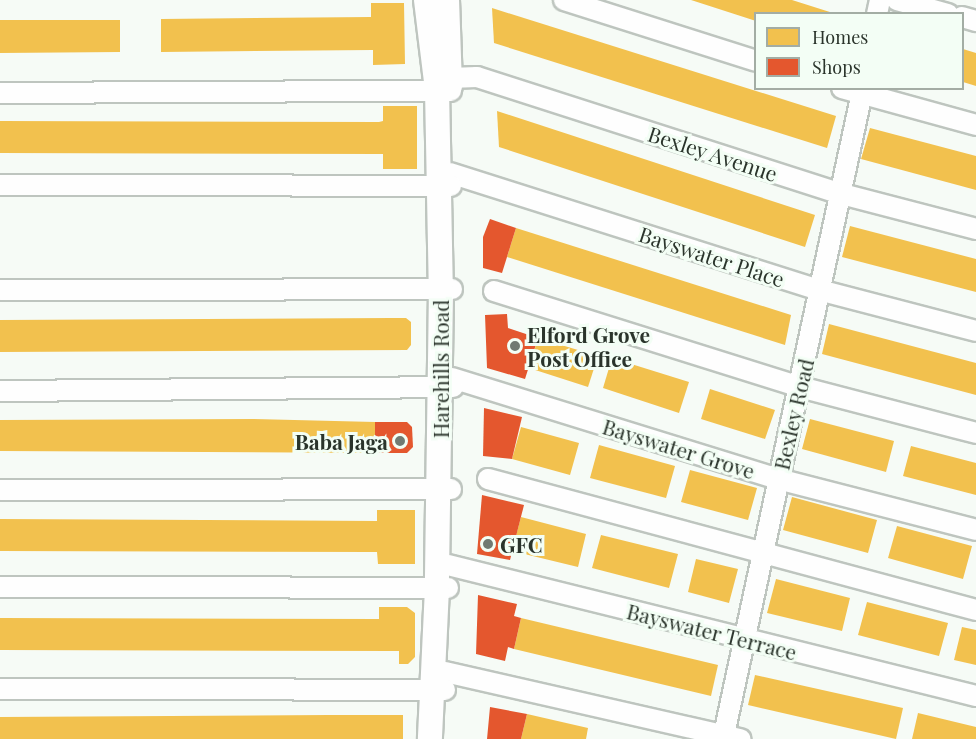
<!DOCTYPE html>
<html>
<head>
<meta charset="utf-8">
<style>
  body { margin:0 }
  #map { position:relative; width:976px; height:739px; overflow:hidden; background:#f6fbf6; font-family:"Playfair Display",serif }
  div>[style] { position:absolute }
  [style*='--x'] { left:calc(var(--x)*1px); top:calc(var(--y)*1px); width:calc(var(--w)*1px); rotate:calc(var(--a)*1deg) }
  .homes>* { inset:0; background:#f2c14e }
  .shops>* { inset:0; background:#e4572e }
  .roads { filter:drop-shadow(2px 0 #bec5bf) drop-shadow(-2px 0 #bec5bf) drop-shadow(0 2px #bec5bf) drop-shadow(0 -2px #bec5bf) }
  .minor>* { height:20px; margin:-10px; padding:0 10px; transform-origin:10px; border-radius:10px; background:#fefefe }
  .tertiary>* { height:24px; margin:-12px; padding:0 12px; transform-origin:12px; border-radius:12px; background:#fefefe }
  .dots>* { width:16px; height:16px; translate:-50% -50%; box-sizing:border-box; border:3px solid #f3fef5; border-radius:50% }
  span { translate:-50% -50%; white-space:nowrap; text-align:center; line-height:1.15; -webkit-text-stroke:6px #f3fef5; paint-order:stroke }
  .street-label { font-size:21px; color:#2a342b }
  .poi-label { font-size:21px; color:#2a342b; font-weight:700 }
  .left { translate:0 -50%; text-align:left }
  .right { translate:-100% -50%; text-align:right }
  .legend { position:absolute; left:754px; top:12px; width:210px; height:78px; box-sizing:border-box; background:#f3fef5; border:2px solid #a3ada4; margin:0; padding:8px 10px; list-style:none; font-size:18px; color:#2a342b }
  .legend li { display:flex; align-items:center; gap:12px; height:30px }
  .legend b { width:30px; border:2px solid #a3ada4 }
</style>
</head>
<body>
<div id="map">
  <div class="homes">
    <i style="clip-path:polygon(691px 0,792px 0,833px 13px,756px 14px,756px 21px)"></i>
    <i style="clip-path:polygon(371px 3px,404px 3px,405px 64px,373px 65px,373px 50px,161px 52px,161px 19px,371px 17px)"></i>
    <i style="clip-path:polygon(492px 8px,836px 116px,827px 148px,494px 43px)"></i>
    <i style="clip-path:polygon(0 20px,120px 20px,120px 52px,0 53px)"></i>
    <i style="clip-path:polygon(963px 49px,976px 53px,976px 86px,963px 82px)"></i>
    <i style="clip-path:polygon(383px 106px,417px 106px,417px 169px,383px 169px,383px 154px,0 153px,0 121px,379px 122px,383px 121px)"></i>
    <i style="clip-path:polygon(497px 111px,815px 215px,805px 247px,499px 147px)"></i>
    <i style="clip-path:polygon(870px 128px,976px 156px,976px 190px,861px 159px)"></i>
    <i style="clip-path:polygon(850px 226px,976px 259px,976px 292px,842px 257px)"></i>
    <i style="clip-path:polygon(516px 228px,791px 315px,785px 345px,507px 257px)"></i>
    <i style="clip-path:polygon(391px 318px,406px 318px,411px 322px,411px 345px,407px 350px,0 352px,0 320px)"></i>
    <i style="clip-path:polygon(829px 324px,976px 363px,976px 395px,822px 354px)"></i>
    <i style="clip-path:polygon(538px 338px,598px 356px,588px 387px,529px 368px)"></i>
    <i style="clip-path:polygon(612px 358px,689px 382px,679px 413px,603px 388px)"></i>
    <i style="clip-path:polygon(710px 389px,775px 410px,765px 439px,701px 419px)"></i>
    <i style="clip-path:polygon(253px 419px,375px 422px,375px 453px,0 451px,0 420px)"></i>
    <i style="clip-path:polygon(810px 419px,894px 441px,886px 472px,802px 449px)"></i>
    <i style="clip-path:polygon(521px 427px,579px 443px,570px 475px,512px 459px)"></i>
    <i style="clip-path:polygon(599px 445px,675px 466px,666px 498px,590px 478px)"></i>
    <i style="clip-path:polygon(911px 446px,976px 463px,976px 495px,903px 476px)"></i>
    <i style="clip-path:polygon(690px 470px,757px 488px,748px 520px,681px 502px)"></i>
    <i style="clip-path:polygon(792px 497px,877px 520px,868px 553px,783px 530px)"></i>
    <i style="clip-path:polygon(377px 510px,415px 510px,415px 564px,378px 564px,377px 552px,374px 552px,0 551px,0 519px,377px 521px)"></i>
    <i style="clip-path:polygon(521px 517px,586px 534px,578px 567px,512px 551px)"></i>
    <i style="clip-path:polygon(897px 526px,972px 546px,963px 579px,888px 558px)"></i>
    <i style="clip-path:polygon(601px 535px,678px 554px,669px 588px,592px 568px)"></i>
    <i style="clip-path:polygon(696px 559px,738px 569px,729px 603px,688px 592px)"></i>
    <i style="clip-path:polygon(776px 579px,850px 598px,842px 631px,767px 613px)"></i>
    <i style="clip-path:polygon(867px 602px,948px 623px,939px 656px,858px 635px)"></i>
    <i style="clip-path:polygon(379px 607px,407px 607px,415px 613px,415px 657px,408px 664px,399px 664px,399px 651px,0 650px,0 618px,379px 619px)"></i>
    <i style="clip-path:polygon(521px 618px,718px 665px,711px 696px,514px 649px)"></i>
    <i style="clip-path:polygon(962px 627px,976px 630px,976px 665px,954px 660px)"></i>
    <i style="clip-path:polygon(755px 675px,903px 708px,896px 739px,748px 705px)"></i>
    <i style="clip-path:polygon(918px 713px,976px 727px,976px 739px,912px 739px)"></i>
    <i style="clip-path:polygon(527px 714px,588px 728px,586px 739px,521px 739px)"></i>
    <i style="clip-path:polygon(329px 715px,403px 715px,403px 739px,0 739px,0 717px)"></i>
  </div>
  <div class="shops">
    <i style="clip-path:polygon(490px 219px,516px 228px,502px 273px,483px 268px,483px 237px)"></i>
    <i style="clip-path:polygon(507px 314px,508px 328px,538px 338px,525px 379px,487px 368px,485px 315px)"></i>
    <i style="clip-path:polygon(484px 408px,522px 417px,512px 459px,483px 456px)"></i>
    <i style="clip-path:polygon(375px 422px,407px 422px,412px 427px,413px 447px,407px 453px,375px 453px)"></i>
    <i style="clip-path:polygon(482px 495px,524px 505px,510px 560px,477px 554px)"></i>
    <i style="clip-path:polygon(478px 595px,517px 604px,514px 616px,521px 618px,514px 649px,508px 647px,505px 661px,476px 654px)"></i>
    <i style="clip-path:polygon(490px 707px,527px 714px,521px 739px,487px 739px)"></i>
  </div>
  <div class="roads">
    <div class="minor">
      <i style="--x:564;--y:0;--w:201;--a:17.6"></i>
      <i style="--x:897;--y:0;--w:53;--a:15.4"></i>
      <i style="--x:877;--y:14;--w:14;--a:-78"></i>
      <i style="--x:962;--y:17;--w:15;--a:16"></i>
      <i style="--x:450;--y:78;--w:27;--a:-2"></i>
      <i style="--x:477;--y:77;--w:379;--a:17.8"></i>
      <i style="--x:838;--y:193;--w:143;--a:14.6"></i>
      <i style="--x:842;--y:88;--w:139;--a:15.4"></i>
      <i style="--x:0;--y:93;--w:451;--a:-0.3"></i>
      <i style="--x:450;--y:173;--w:387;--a:17.6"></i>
      <i style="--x:819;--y:290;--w:162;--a:14.6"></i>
      <i style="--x:0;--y:185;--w:451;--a:0.1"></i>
      <i style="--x:0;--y:290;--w:452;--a:-0.1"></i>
      <i style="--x:494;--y:291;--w:321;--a:17.4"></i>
      <i style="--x:800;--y:387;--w:182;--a:14.6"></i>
      <i style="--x:452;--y:378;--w:341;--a:17.2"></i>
      <i style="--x:778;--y:479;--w:204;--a:14.4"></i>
      <i style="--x:0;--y:391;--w:453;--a:-0.5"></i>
      <i style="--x:488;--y:479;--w:505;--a:15.03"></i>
      <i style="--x:0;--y:490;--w:451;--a:-0.1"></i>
      <i style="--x:448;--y:565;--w:544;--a:13.93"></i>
      <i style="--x:0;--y:587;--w:448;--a:0.1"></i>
      <i style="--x:445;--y:672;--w:303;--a:12.8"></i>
      <i style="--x:0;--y:689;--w:445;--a:0.1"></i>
      <i style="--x:723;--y:739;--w:666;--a:-77.86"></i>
    </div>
    <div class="tertiary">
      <i style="--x:426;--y:0;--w:90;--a:83"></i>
      <i style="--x:437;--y:89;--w:200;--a:88.9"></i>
      <i style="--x:441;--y:289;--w:299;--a:90.8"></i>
      <i style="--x:437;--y:588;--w:151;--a:92.7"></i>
      <i style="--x:447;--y:0;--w:86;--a:88"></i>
    </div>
  </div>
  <div class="dots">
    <i style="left:515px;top:346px;background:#717a72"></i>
    <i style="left:400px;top:441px;background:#717a72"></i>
    <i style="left:488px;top:544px;background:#717a72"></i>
  </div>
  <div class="street-label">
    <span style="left:713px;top:153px;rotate:18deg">Bexley Avenue</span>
    <span style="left:712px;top:256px;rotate:18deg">Bayswater Place</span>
    <span style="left:440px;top:369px;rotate:-90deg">Harehills Road</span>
    <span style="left:793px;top:414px;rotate:-77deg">Bexley Road</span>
    <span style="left:679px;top:448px;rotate:17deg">Bayswater Grove</span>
    <span style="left:712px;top:631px;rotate:14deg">Bayswater Terrace</span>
  </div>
  <div class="poi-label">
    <span class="left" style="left:527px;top:346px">Elford Grove<br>Post Office</span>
    <span class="right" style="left:388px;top:441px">Baba Jaga</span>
    <span class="left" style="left:500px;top:544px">GFC</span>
  </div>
  <ul class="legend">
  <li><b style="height:16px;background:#f2c14e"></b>Homes</li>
  <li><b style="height:16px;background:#e4572e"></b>Shops</li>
  </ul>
</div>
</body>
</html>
